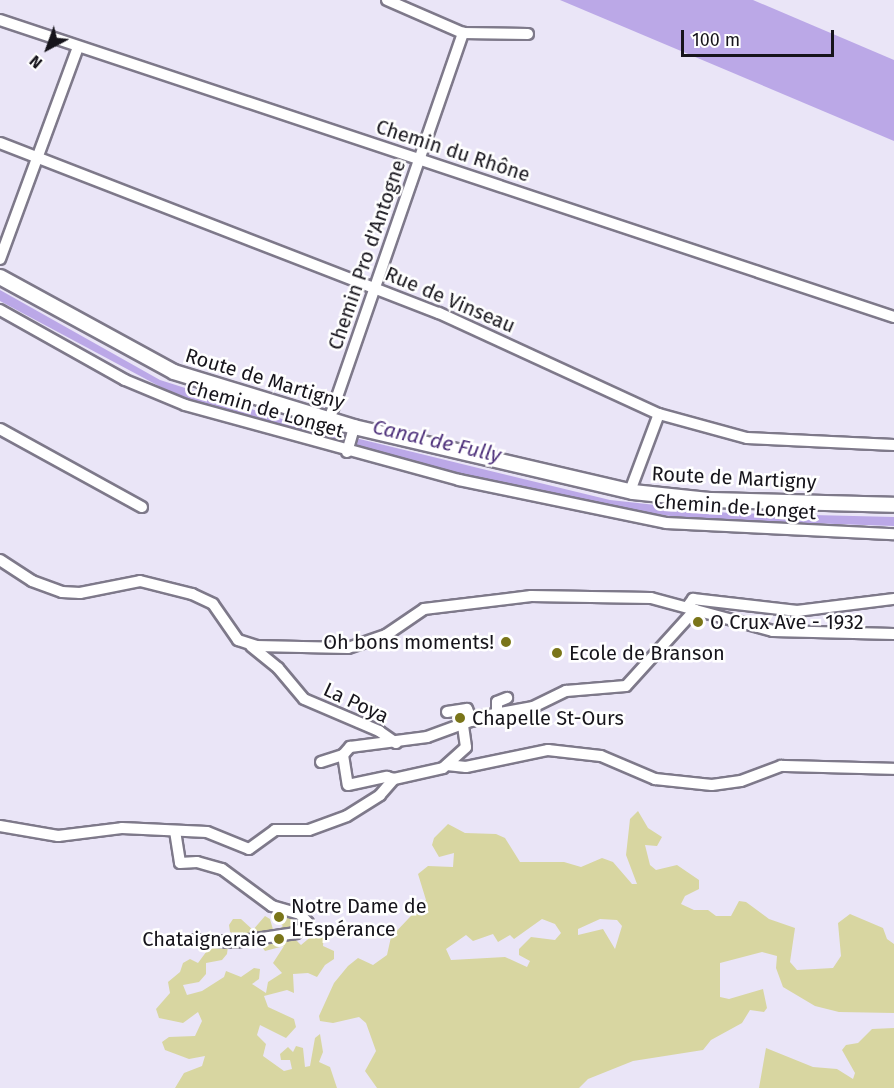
<!DOCTYPE html>
<html>
<head>
<meta charset="utf-8">
<style>
  body { margin:0 }
  #map { position:relative; width:894px; height:1088px; overflow:hidden; background:#eae5f7; font-family:"Fira Sans",sans-serif }
  div>[style] { position:absolute }
  [style*='--x'] { left:calc(var(--x)*1px); top:calc(var(--y)*1px); width:calc(var(--w)*1px); rotate:calc(var(--a)*1deg) }
  .green>* { inset:0; background:#d8d6a1 }
  .water>* { inset:0; background:#bba8e7 }
  .roads { filter:drop-shadow(2px 0 #7e798a) drop-shadow(-2px 0 #7e798a) drop-shadow(0 2px #7e798a) drop-shadow(0 -2px #7e798a) }
  .minor>* { height:10px; margin:-5px; padding:0 5px; transform-origin:5px; border-radius:5px; background:#fff }
  .major>* { height:14px; margin:-7px; padding:0 7px; transform-origin:7px; border-radius:7px; background:#fff }
  .dots>* { width:16px; height:16px; translate:-50% -50%; box-sizing:border-box; border:3px solid #fff; border-radius:50% }
  span { translate:-50% -50%; white-space:nowrap; text-align:center; line-height:1.15; -webkit-text-stroke:5px #fff; paint-order:stroke }
  .street-label { font-size:20px; color:#16141b }
  .poi-label { font-size:20px; color:#16141b }
  .left { translate:0 -50%; text-align:left }
  .right { translate:-100% -50%; text-align:right }
  .water-label { font-size:21px; color:#4e317b; font-style:italic }
  .north { position:absolute; left:18px; top:18px; width:60px; height:60px; -webkit-text-stroke:4px #fff; paint-order:stroke; rotate:221deg; font-size:16px; font-weight:700; line-height:24px; text-align:center; color:#16141b }
  .north::after { content:''; display:block; margin:auto; width:21px; height:27px; background:#16141b; clip-path:polygon(50% 0,100% 100%,50% 72%,0 100%) }
  .scale { position:absolute; left:681px; top:30px; width:153px; height:27px; box-sizing:border-box; border:3px solid #16141b; border-top:0; padding-left:8px; font-size:18px; line-height:21px; white-space:nowrap; color:#16141b; -webkit-text-stroke:4px #fff; paint-order:stroke }
</style>
</head>
<body>
<div id="map">
  <div class="green">
    <i style="clip-path:polygon(evenodd,638px 811px,648px 828px,662px 837px,657px 846px,645px 845px,650px 865px,656px 870px,677px 865px,699px 880px,699px 889px,685px 896px,681px 904px,694px 910px,708px 910px,716px 916px,731px 916px,739px 901px,746px 902px,769px 919px,795px 928px,790px 962px,797px 970px,833px 968px,841px 956px,838px 923px,850px 914px,883px 928px,887px 939px,894px 944px,894px 1013px,839px 1012px,815px 1006px,783px 987px,776px 968px,777px 956px,762px 952px,720px 963px,720px 997px,729px 999px,763px 989px,767px 1008px,764px 1012px,750px 1010px,742px 1023px,711px 1040px,703px 1050px,633px 1061px,588px 1079px,579px 1088px,377px 1088px,365px 1071px,376px 1051px,366px 1023px,359px 1017px,333px 1023px,320px 1021px,319px 1016px,334px 983px,348px 966px,358px 958px,373px 965px,387px 955px,391px 937px,426px 900px,418px 874px,428px 866px,453px 867px,454px 853px,439px 857px,432px 845px,434px 838px,448px 824px,465px 833px,496px 834px,505px 838px,520px 862px,564px 862px,581px 867px,602px 858px,613px 862px,632px 884px,637px 884px,626px 855px,630px 819px,638px 811px,542px 919px,555px 924px,561px 933px,555px 940px,531px 937px,519px 949px,519px 955px,530px 961px,527px 967px,505px 957px,451px 960px,446px 949px,466px 935px,473px 941px,493px 934px,498px 942px,510px 935px,514px 939px,542px 919px,638px 811px,600px 919px,617px 920px,622px 926px,615px 949px,603px 929px,578px 935px,578px 929px,600px 919px)"></i>
    <i style="clip-path:polygon(275px 912px,303px 919px,294px 938px,301px 945px,319px 930px,324px 932px,323px 946px,334px 951px,334px 959px,325px 965px,317px 977px,308px 973px,293px 974px,294px 993px,287px 990px,264px 996px,268px 1007px,294px 1019px,296px 1027px,286px 1038px,260px 1025px,257px 1035px,266px 1044px,263px 1056px,284px 1071px,292px 1069px,290px 1060px,281px 1060px,280px 1054px,288px 1047px,293px 1052px,296px 1046px,303px 1048px,305px 1067px,310px 1066px,315px 1038px,320px 1034px,323px 1052px,319px 1062px,330px 1067px,337px 1088px,175px 1088px,184px 1073px,202px 1066px,205px 1056px,189px 1059px,165px 1050px,162px 1042px,169px 1037px,195px 1036px,202px 1021px,198px 1012px,183px 1023px,159px 1018px,156px 1009px,170px 993px,168px 982px,180px 972px,183px 963px,190px 959px,198px 963px,212px 944px,228px 946px,227px 954px,222px 960px,206px 963px,206px 974px,199px 982px,183px 985px,187px 995px,202px 991px,224px 977px,226px 971px,241px 977px,254px 968px,260px 969px,259px 979px,252px 984px,266px 993px,268px 982px,282px 973px,273px 963px,284px 946px,265px 951px,260px 944px,230px 932px,229px 925px,233px 919px,241px 919px,253px 930px,265px 916px,270px 919px,274px 933px,283px 926px,273px 917px)"></i>
    <i style="clip-path:polygon(894px 1028px,894px 1088px,759px 1088px,766px 1048px,813px 1067px,837px 1069px,853px 1079px,855px 1073px,842px 1050px,846px 1045px,858px 1043px,872px 1029px)"></i>
  </div>
  <div class="water">
    <i style="clip-path:polygon(560px 0,753px 0,894px 60px,894px 141px)"></i>
    <i style="clip-path:polygon(0 290px,160px 380px,298px 424px,610px 500px,729px 513px,894px 517px,894px 526px,690px 519px,611px 507px,444px 471px,224px 411px,170px 392px,0 301px)"></i>
  </div>
  <div class="roads">
    <div class="minor">
      <i style="--x:387;--y:0;--w:83;--a:23.5"></i>
      <i style="--x:463;--y:33;--w:65;--a:0.9"></i>
      <i style="--x:0;--y:20;--w:942;--a:18.38"></i>
      <i style="--x:0;--y:143;--w:471;--a:21.2"></i>
      <i style="--x:439;--y:313;--w:242;--a:24.7"></i>
      <i style="--x:659;--y:414;--w:91;--a:15.3"></i>
      <i style="--x:747;--y:438;--w:147;--a:2.7"></i>
      <i style="--x:0;--y:259;--w:226;--a:-69.8"></i>
      <i style="--x:0;--y:310;--w:143;--a:29.2"></i>
      <i style="--x:125;--y:380;--w:65;--a:22.6"></i>
      <i style="--x:185;--y:405;--w:284;--a:15.3"></i>
      <i style="--x:459;--y:480;--w:211;--a:11.7"></i>
      <i style="--x:666;--y:523;--w:228;--a:2.8"></i>
      <i style="--x:329;--y:420;--w:410;--a:-70.9"></i>
      <i style="--x:0;--y:429;--w:162;--a:28.8"></i>
      <i style="--x:347;--y:452;--w:26;--a:-74"></i>
      <i style="--x:630;--y:491;--w:82;--a:-69.4"></i>
      <i style="--x:0;--y:560;--w:38;--a:33"></i>
      <i style="--x:32;--y:581;--w:32;--a:20"></i>
      <i style="--x:62;--y:592;--w:18;--a:3"></i>
      <i style="--x:80;--y:593;--w:61;--a:-11.3"></i>
      <i style="--x:140;--y:581;--w:54;--a:14"></i>
      <i style="--x:192;--y:594;--w:23;--a:25"></i>
      <i style="--x:213;--y:604;--w:44;--a:55.2"></i>
      <i style="--x:238;--y:640;--w:19;--a:18"></i>
      <i style="--x:256;--y:646;--w:92;--a:1.2"></i>
      <i style="--x:348;--y:648;--w:40;--a:-18.9"></i>
      <i style="--x:386;--y:635;--w:46;--a:-34.4"></i>
      <i style="--x:424;--y:609;--w:108;--a:-6.9"></i>
      <i style="--x:531;--y:596;--w:120;--a:1"></i>
      <i style="--x:651;--y:598;--w:126;--a:15.1"></i>
      <i style="--x:773;--y:631;--w:121;--a:1.4"></i>
      <i style="--x:688;--y:606;--w:9;--a:-54"></i>
      <i style="--x:693;--y:599;--w:105;--a:6.6"></i>
      <i style="--x:797;--y:611;--w:98;--a:-7.1"></i>
      <i style="--x:251;--y:646;--w:35;--a:39"></i>
      <i style="--x:278;--y:668;--w:40;--a:50"></i>
      <i style="--x:304;--y:699;--w:82;--a:23.1"></i>
      <i style="--x:379;--y:731;--w:21;--a:35"></i>
      <i style="--x:447;--y:712;--w:20;--a:-9"></i>
      <i style="--x:467;--y:709;--w:13;--a:67"></i>
      <i style="--x:497;--y:714;--w:12;--a:-90"></i>
      <i style="--x:497;--y:702;--w:11;--a:-22"></i>
      <i style="--x:343;--y:755;--w:30;--a:81"></i>
      <i style="--x:348;--y:785;--w:40;--a:-12"></i>
      <i style="--x:387;--y:777;--w:7;--a:16"></i>
      <i style="--x:321;--y:762;--w:23;--a:-18"></i>
      <i style="--x:343;--y:755;--w:11;--a:-49"></i>
      <i style="--x:350;--y:747;--w:78;--a:-7.4"></i>
      <i style="--x:427;--y:737;--w:61;--a:-20.2"></i>
      <i style="--x:484;--y:716;--w:50;--a:-10.4"></i>
      <i style="--x:533;--y:707;--w:37;--a:-26"></i>
      <i style="--x:566;--y:691;--w:60;--a:-4.8"></i>
      <i style="--x:626;--y:686;--w:103;--a:-47.8"></i>
      <i style="--x:447;--y:765;--w:19;--a:6"></i>
      <i style="--x:466;--y:767;--w:84;--a:-11.7"></i>
      <i style="--x:548;--y:750;--w:53;--a:6.5"></i>
      <i style="--x:601;--y:756;--w:59;--a:23.1"></i>
      <i style="--x:655;--y:779;--w:57;--a:6"></i>
      <i style="--x:712;--y:785;--w:29;--a:-8"></i>
      <i style="--x:741;--y:781;--w:43;--a:-20.6"></i>
      <i style="--x:781;--y:766;--w:113;--a:1.5"></i>
      <i style="--x:0;--y:826;--w:59;--a:9.8"></i>
      <i style="--x:58;--y:836;--w:64;--a:-7.1"></i>
      <i style="--x:122;--y:828;--w:85;--a:2.7"></i>
      <i style="--x:207;--y:832;--w:45;--a:22"></i>
      <i style="--x:249;--y:849;--w:32;--a:-36"></i>
      <i style="--x:275;--y:830;--w:34;--a:0"></i>
      <i style="--x:309;--y:830;--w:40;--a:-20.2"></i>
      <i style="--x:347;--y:816;--w:39;--a:-32"></i>
      <i style="--x:380;--y:795;--w:21;--a:-49"></i>
      <i style="--x:394;--y:779;--w:50;--a:-12.7"></i>
      <i style="--x:443;--y:768;--w:31;--a:-42"></i>
      <i style="--x:466;--y:747;--w:22;--a:-98"></i>
      <i style="--x:175;--y:831;--w:32;--a:81"></i>
      <i style="--x:180;--y:863;--w:17;--a:-3"></i>
      <i style="--x:197;--y:862;--w:26;--a:16"></i>
      <i style="--x:222;--y:869;--w:62;--a:36.5"></i>
      <i style="--x:272;--y:906;--w:29;--a:16"></i>
      <i style="--x:300;--y:914;--w:12;--a:48"></i>
      <i style="--x:308;--y:923;--w:16;--a:140"></i>
      <i style="--x:296;--y:933;--w:14;--a:172"></i>
      <i style="--x:282;--y:935;--w:48;--a:171.5"></i>
      <i style="--x:235;--y:942;--w:41;--a:-177.2"></i>
    </div>
    <div class="major">
      <i style="--x:0;--y:277;--w:198;--a:28.6"></i>
      <i style="--x:174;--y:372;--w:188;--a:17"></i>
      <i style="--x:354;--y:427;--w:286;--a:13.1"></i>
      <i style="--x:633;--y:492;--w:76;--a:6"></i>
      <i style="--x:709;--y:500;--w:185;--a:1.5"></i>
    </div>
  </div>
  <div class="dots">
    <i style="left:698px;top:622px;background:#7a7519"></i>
    <i style="left:506px;top:642px;background:#7a7519"></i>
    <i style="left:557px;top:653px;background:#7a7519"></i>
    <i style="left:460px;top:718px;background:#7a7519"></i>
    <i style="left:279px;top:917px;background:#7a7519"></i>
    <i style="left:279px;top:939px;background:#7a7519"></i>
  </div>
  <div class="street-label">
    <span style="left:453px;top:151px;rotate:18deg">Chemin du Rhône</span>
    <span style="left:367px;top:255px;rotate:-71deg">Chemin Pro d'Antogne</span>
    <span style="left:450px;top:300px;rotate:23deg">Rue de Vinseau</span>
    <span style="left:265px;top:379px;rotate:17deg">Route de Martigny</span>
    <span style="left:265px;top:409px;rotate:16deg">Chemin de Longet</span>
    <span style="left:734px;top:478px;rotate:3deg">Route de Martigny</span>
    <span style="left:735px;top:507px;rotate:4deg">Chemin de Longet</span>
    <span style="left:356px;top:703px;rotate:25deg">La Poya</span>
  </div>
  <div class="poi-label">
    <span class="left" style="left:710px;top:622px">O Crux Ave - 1932</span>
    <span class="right" style="left:494px;top:642px">Oh bons moments!</span>
    <span class="left" style="left:569px;top:653px">Ecole de Branson</span>
    <span class="left" style="left:472px;top:718px">Chapelle St-Ours</span>
    <span class="left" style="left:291px;top:918px">Notre Dame de<br>L'Espérance</span>
    <span class="right" style="left:267px;top:939px">Chataigneraie</span>
  </div>
  <div class="water-label">
    <span style="left:437px;top:441px;rotate:13deg">Canal de Fully</span>
  </div>
  <div class="north">N</div>
  <div class="scale">100 m</div>
</div>
</body>
</html>
